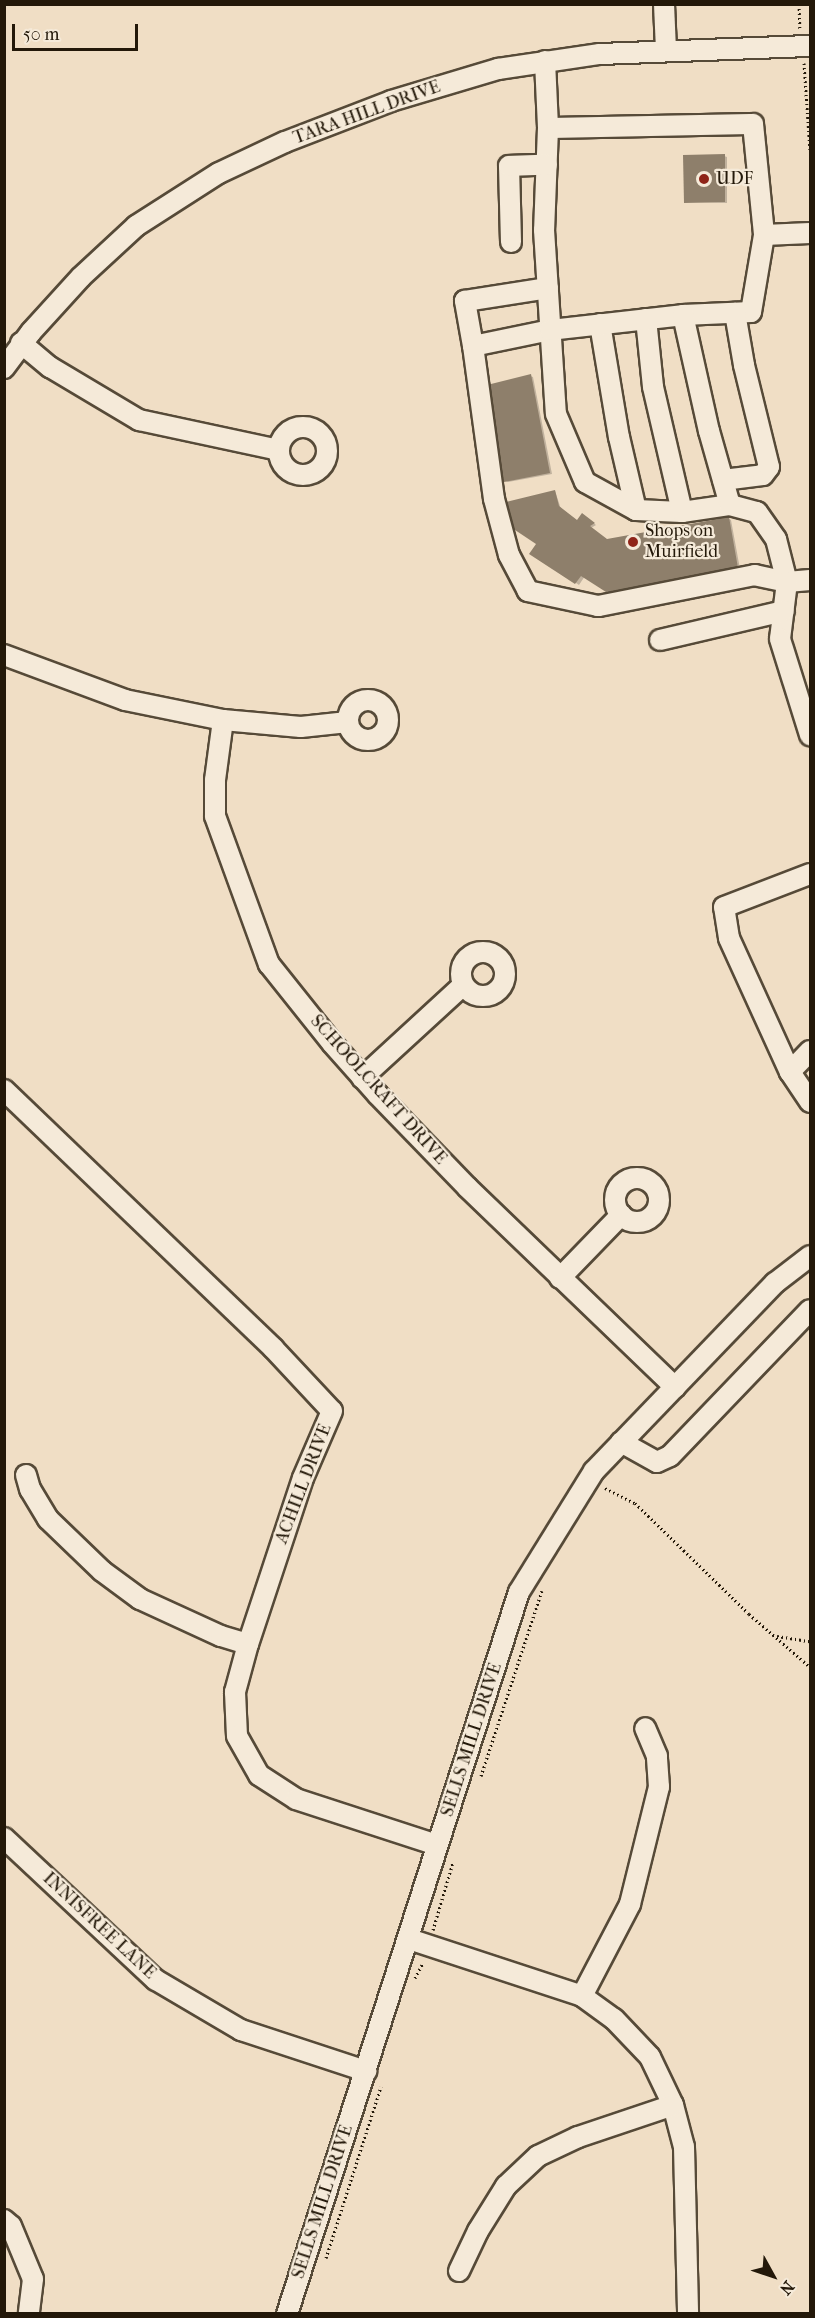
<!DOCTYPE html>
<html>
<head>
<meta charset="utf-8">
<style>
  body { margin:0 }
  #map { position:relative; width:815px; height:2318px; overflow:hidden; background:#f0dec5; font-family:"IM FELL French Canon",serif }
  div>[style] { position:absolute }
  [style*='--x'] { left:calc(var(--x)*1px); top:calc(var(--y)*1px); width:calc(var(--w)*1px); rotate:calc(var(--a)*1deg) }
  .shadow>* { inset:0; background:#0003 }
  .building>* { inset:0; background:#8e7f6b }
  .path>* { height:3px; margin-top:-1.5px; transform-origin:0; background:repeating-linear-gradient(90deg,#231809 0 1.5px,transparent 0 4.5px) }
  .roads { filter:drop-shadow(2px 0 #564a38) drop-shadow(-2px 0 #564a38) drop-shadow(0 2px #564a38) drop-shadow(0 -2px #564a38) }
  .minor>* { height:20px; margin:-10px; padding:0 10px; transform-origin:10px; border-radius:10px; background:#f5ead9 }
  .minor>.ring { margin:-10px; padding:0; box-sizing:content-box; background:none; border:20px solid #f5ead9; border-radius:50% }
  .dots>* { width:16px; height:16px; translate:-50% -50%; box-sizing:border-box; border:3px solid #f5ead9; border-radius:50% }
  span { translate:-50% -50%; white-space:nowrap; text-align:center; line-height:1.15; -webkit-text-stroke:4.5px #f5ead9; paint-order:stroke }
  .street-label { font-size:18px; color:#231809 }
  .poi-label { font-size:18px; color:#231809 }
  .left { translate:0 -50%; text-align:left }
  .frame { position:absolute; inset:0; border:6px solid #231809; pointer-events:none }
  .north { position:absolute; left:743px; top:2246px; width:60px; height:60px; -webkit-text-stroke:4px #f5ead9; paint-order:stroke; rotate:130deg; font-size:16px; font-weight:700; line-height:24px; text-align:center; color:#231809 }
  .north::after { content:''; display:block; margin:auto; width:21px; height:27px; background:#231809; clip-path:polygon(50% 0,100% 100%,50% 72%,0 100%) }
  .scale { position:absolute; left:12px; top:24px; width:126px; height:27px; box-sizing:border-box; border:3px solid #231809; border-top:0; padding-left:8px; font-size:18px; line-height:21px; white-space:nowrap; color:#231809; -webkit-text-stroke:4px #f5ead9; paint-order:stroke }
</style>
</head>
<body>
<div id="map">
  <div class="shadow">
    <i style="clip-path:polygon(724px 156px,727px 157px,727px 203px,685px 202px)"></i>
    <i style="clip-path:polygon(530px 376px,533px 377px,552px 474px,508px 482px,505px 481px)"></i>
    <i style="clip-path:polygon(555px 491px,561px 509px,578px 521px,585px 516px,596px 525px,591px 528px,608px 541px,728px 518px,731px 520px,740px 569px,610px 593px,585px 576px,579px 585px,531px 553px,538px 543px)"></i>
  </div>
  <div class="building">
    <i style="clip-path:polygon(725px 154px,725px 202px,684px 203px,683px 155px)"></i>
    <i style="clip-path:polygon(531px 374px,550px 473px,504px 482px,483px 386px)"></i>
    <i style="clip-path:polygon(555px 490px,559px 506px,577px 520px,582px 513px,595px 523px,590px 526px,607px 539px,729px 517px,738px 568px,606px 592px,581px 576px,575px 584px,529px 554px,536px 544px,512px 528px,506px 502px)"></i>
  </div>
  <div class="path">
    <i style="--x:799;--y:4;--w:26;--a:88"></i>
    <i style="--x:804;--y:63;--w:89;--a:86.1"></i>
    <i style="--x:605;--y:1488;--w:34;--a:27"></i>
    <i style="--x:635;--y:1503;--w:159;--a:44.2"></i>
    <i style="--x:749;--y:1614;--w:81;--a:41"></i>
    <i style="--x:777;--y:1636;--w:33;--a:9"></i>
    <i style="--x:481;--y:1776;--w:195;--a:-71.8"></i>
    <i style="--x:433;--y:1930;--w:71;--a:-73.6"></i>
    <i style="--x:415;--y:1978;--w:17;--a:-62"></i>
    <i style="--x:326;--y:2258;--w:180;--a:-72.2"></i>
  </div>
  <div class="roads">
    <div class="minor">
      <i style="--x:664;--y:4;--w:46;--a:87.5"></i>
      <i style="--x:545;--y:61;--w:67;--a:87.4"></i>
      <i style="--x:548;--y:128;--w:205;--a:-1.1"></i>
      <i style="--x:753;--y:124;--w:112;--a:84.3"></i>
      <i style="--x:548;--y:128;--w:102;--a:92.2"></i>
      <i style="--x:544;--y:230;--w:184;--a:86.3"></i>
      <i style="--x:556;--y:414;--w:74;--a:66.9"></i>
      <i style="--x:585;--y:482;--w:58;--a:28.8"></i>
      <i style="--x:636;--y:510;--w:46;--a:2.5"></i>
      <i style="--x:682;--y:512;--w:49;--a:-8.3"></i>
      <i style="--x:511;--y:242;--w:76;--a:-91.5"></i>
      <i style="--x:509;--y:166;--w:38;--a:-2"></i>
      <i style="--x:683;--y:315;--w:68;--a:-2.5"></i>
      <i style="--x:751;--y:312;--w:78;--a:-80.4"></i>
      <i style="--x:764;--y:235;--w:46;--a:-2.5"></i>
      <i style="--x:646;--y:319;--w:68;--a:84.1"></i>
      <i style="--x:653;--y:387;--w:128;--a:76.9"></i>
      <i style="--x:600;--y:324;--w:115;--a:80.5"></i>
      <i style="--x:619;--y:437;--w:75;--a:76.9"></i>
      <i style="--x:21;--y:343;--w:38;--a:40"></i>
      <i style="--x:50;--y:367;--w:104;--a:30.8"></i>
      <i style="--x:139;--y:420;--w:143;--a:12.1"></i>
      <i style="--x:473;--y:346;--w:46;--a:-100.1"></i>
      <i style="--x:465;--y:301;--w:84;--a:-8.9"></i>
      <i style="--x:4;--y:368;--w:45;--a:-53.1"></i>
      <i style="--x:31;--y:332;--w:74;--a:-47.7"></i>
      <i style="--x:81;--y:277;--w:75;--a:-42.8"></i>
      <i style="--x:136;--y:226;--w:98;--a:-32.6"></i>
      <i style="--x:219;--y:173;--w:73;--a:-25.2"></i>
      <i style="--x:285;--y:142;--w:114;--a:-21.1"></i>
      <i style="--x:391;--y:101;--w:112;--a:-16.7"></i>
      <i style="--x:498;--y:69;--w:103;--a:-8.4"></i>
      <i style="--x:600;--y:54;--w:210;--a:-2.2"></i>
      <i class="ring" style="left:279px;top:427px;width:28px;height:28px"></i>
      <i style="--x:723;--y:480;--w:40;--a:-7.1"></i>
      <i style="--x:763;--y:475;--w:10;--a:-53"></i>
      <i style="--x:769;--y:467;--w:105;--a:-103.8"></i>
      <i style="--x:744;--y:365;--w:53;--a:-99.8"></i>
      <i style="--x:810;--y:580;--w:23;--a:175"></i>
      <i style="--x:787;--y:582;--w:33;--a:-168"></i>
      <i style="--x:755;--y:575;--w:160;--a:168.8"></i>
      <i style="--x:598;--y:606;--w:72;--a:-167.9"></i>
      <i style="--x:528;--y:591;--w:41;--a:-117.8"></i>
      <i style="--x:509;--y:555;--w:58;--a:-105"></i>
      <i style="--x:494;--y:499;--w:154;--a:-97.8"></i>
      <i style="--x:473;--y:346;--w:79;--a:-11.7"></i>
      <i style="--x:550;--y:330;--w:134;--a:-6.4"></i>
      <i style="--x:683;--y:315;--w:119;--a:77.4"></i>
      <i style="--x:709;--y:431;--w:77;--a:74.2"></i>
      <i style="--x:730;--y:505;--w:28;--a:15"></i>
      <i style="--x:757;--y:512;--w:33;--a:55"></i>
      <i style="--x:776;--y:539;--w:44;--a:75.7"></i>
      <i style="--x:787;--y:582;--w:57;--a:97"></i>
      <i style="--x:780;--y:639;--w:101;--a:72.6"></i>
      <i style="--x:660;--y:640;--w:127;--a:-13.2"></i>
      <i style="--x:4;--y:655;--w:129;--a:20.4"></i>
      <i style="--x:125;--y:700;--w:100;--a:11.5"></i>
      <i style="--x:223;--y:720;--w:78;--a:5.1"></i>
      <i style="--x:301;--y:727;--w:47;--a:-6.1"></i>
      <i class="ring" style="left:348px;top:700px;width:20px;height:20px"></i>
      <i style="--x:223;--y:720;--w:61;--a:97.6"></i>
      <i style="--x:215;--y:780;--w:36;--a:90"></i>
      <i style="--x:215;--y:816;--w:158;--a:70"></i>
      <i style="--x:269;--y:964;--w:101;--a:51.4"></i>
      <i style="--x:332;--y:1043;--w:69;--a:48.5"></i>
      <i style="--x:378;--y:1095;--w:128;--a:45.9"></i>
      <i style="--x:467;--y:1187;--w:289;--a:43.9"></i>
      <i class="ring" style="left:461px;top:952px;width:24px;height:24px"></i>
      <i style="--x:810;--y:1051;--w:29;--a:134"></i>
      <i style="--x:790;--y:1072;--w:36;--a:56"></i>
      <i style="--x:790;--y:1072;--w:147;--a:-114.5"></i>
      <i style="--x:729;--y:938;--w:31;--a:-99"></i>
      <i style="--x:724;--y:907;--w:92;--a:-21"></i>
      <i style="--x:362;--y:1078;--w:137;--a:-42.6"></i>
      <i style="--x:4;--y:1090;--w:373;--a:43.8"></i>
      <i style="--x:273;--y:1348;--w:86;--a:46.9"></i>
      <i style="--x:332;--y:1411;--w:73;--a:113.4"></i>
      <i style="--x:303;--y:1478;--w:175;--a:108.3"></i>
      <i style="--x:248;--y:1644;--w:50;--a:105.2"></i>
      <i style="--x:235;--y:1692;--w:44;--a:87.4"></i>
      <i style="--x:237;--y:1736;--w:45;--a:60.6"></i>
      <i style="--x:259;--y:1775;--w:44;--a:33"></i>
      <i style="--x:296;--y:1799;--w:148;--a:18.1"></i>
      <i class="ring" style="left:615px;top:1178px;width:24px;height:24px"></i>
      <i style="--x:560;--y:1278;--w:88;--a:-45.9"></i>
      <i style="--x:621;--y:1442;--w:41;--a:29.1"></i>
      <i style="--x:657;--y:1462;--w:14;--a:-25"></i>
      <i style="--x:670;--y:1456;--w:202;--a:-46.2"></i>
      <i style="--x:26;--y:1475;--w:15;--a:74"></i>
      <i style="--x:30;--y:1489;--w:35;--a:59"></i>
      <i style="--x:48;--y:1519;--w:75;--a:43.9"></i>
      <i style="--x:102;--y:1571;--w:47;--a:36.4"></i>
      <i style="--x:140;--y:1599;--w:89;--a:24.6"></i>
      <i style="--x:221;--y:1636;--w:28;--a:17"></i>
      <i style="--x:4;--y:1838;--w:208;--a:43.1"></i>
      <i style="--x:156;--y:1980;--w:99;--a:30.5"></i>
      <i style="--x:241;--y:2030;--w:132;--a:18.2"></i>
      <i style="--x:409;--y:1939;--w:182;--a:18.2"></i>
      <i style="--x:582;--y:1996;--w:39;--a:36"></i>
      <i style="--x:614;--y:2019;--w:52;--a:46.5"></i>
      <i style="--x:650;--y:2057;--w:53;--a:64.4"></i>
      <i style="--x:673;--y:2105;--w:43;--a:75.3"></i>
      <i style="--x:684;--y:2147;--w:167;--a:88.6"></i>
      <i style="--x:582;--y:1996;--w:104;--a:-62.4"></i>
      <i style="--x:630;--y:1904;--w:121;--a:-76.1"></i>
      <i style="--x:659;--y:1787;--w:31;--a:-94"></i>
      <i style="--x:657;--y:1756;--w:30;--a:-113"></i>
      <i style="--x:4;--y:2220;--w:9;--a:41"></i>
      <i style="--x:11;--y:2226;--w:57;--a:67.5"></i>
      <i style="--x:33;--y:2279;--w:35;--a:97"></i>
      <i style="--x:459;--y:2271;--w:44;--a:-64.6"></i>
      <i style="--x:478;--y:2231;--w:53;--a:-58.1"></i>
      <i style="--x:506;--y:2186;--w:44;--a:-43.2"></i>
      <i style="--x:538;--y:2156;--w:44;--a:-25.4"></i>
      <i style="--x:578;--y:2137;--w:100;--a:-18.6"></i>
      <i style="--x:287;--y:2314;--w:758;--a:-72.19"></i>
      <i style="--x:519;--y:1592;--w:142;--a:-58.2"></i>
      <i style="--x:594;--y:1471;--w:261;--a:-46.1"></i>
      <i style="--x:775;--y:1283;--w:44;--a:-37.6"></i>
    </div>
  </div>
  <div class="dots">
    <i style="left:704px;top:179px;background:#8f2418"></i>
    <i style="left:633px;top:542px;background:#8f2418"></i>
  </div>
  <div class="street-label">
    <span style="left:367px;top:113px;rotate:-20deg">TARA HILL DRIVE</span>
    <span style="left:378px;top:1090px;rotate:48deg">SCHOOLCRAFT DRIVE</span>
    <span style="left:304px;top:1484px;rotate:-69deg">ACHILL DRIVE</span>
    <span style="left:472px;top:1740px;rotate:-72deg">SELLS MILL DRIVE</span>
    <span style="left:99px;top:1926px;rotate:43deg">INNISFREE LANE</span>
    <span style="left:323px;top:2202px;rotate:-72deg">SELLS MILL DRIVE</span>
  </div>
  <div class="poi-label">
    <span class="left" style="left:716px;top:179px">UDF</span>
    <span class="left" style="left:645px;top:542px">Shops on<br>Muirfield</span>
  </div>
  <div class="frame"></div>
  <div class="north">N</div>
  <div class="scale">50 m</div>
</div>
</body>
</html>
